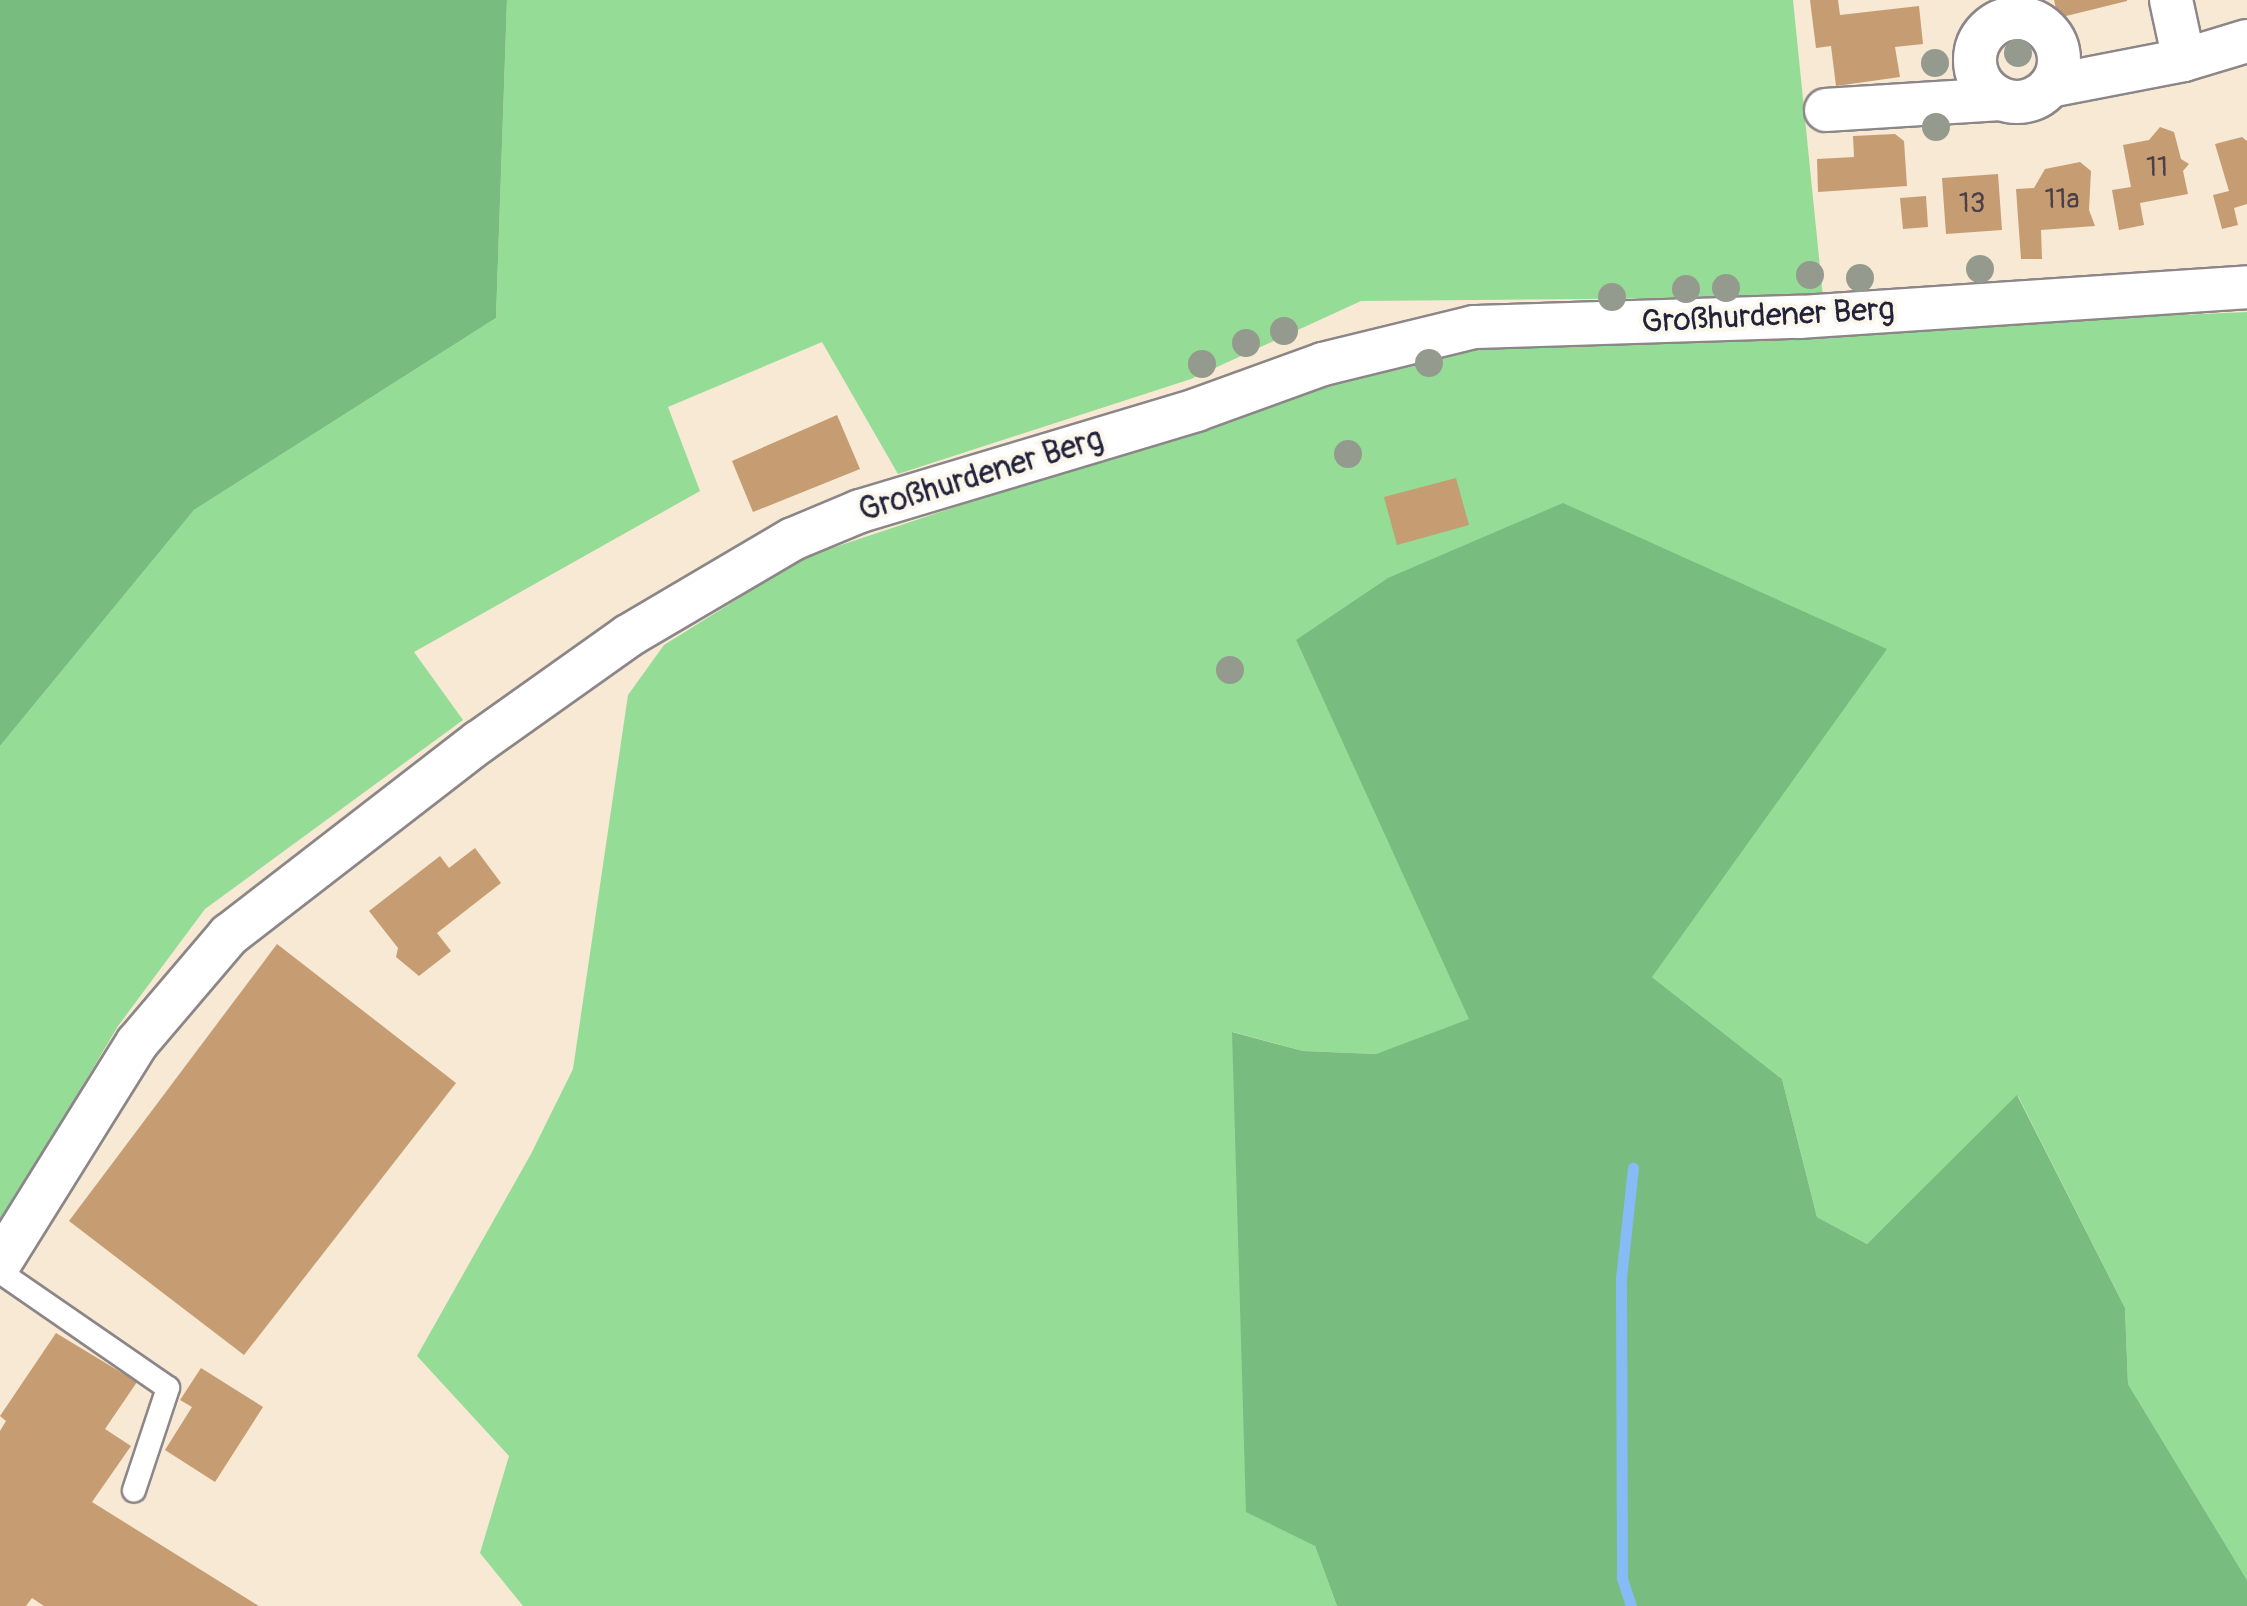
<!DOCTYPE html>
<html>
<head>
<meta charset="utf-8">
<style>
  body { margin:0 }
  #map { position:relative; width:2247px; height:1606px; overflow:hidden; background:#f7e9d4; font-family:Pangolin,sans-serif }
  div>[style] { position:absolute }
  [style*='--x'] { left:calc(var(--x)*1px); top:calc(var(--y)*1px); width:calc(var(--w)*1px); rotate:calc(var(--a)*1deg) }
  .green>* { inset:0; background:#95dc96 }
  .forest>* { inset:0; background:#78bc7f }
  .stream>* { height:11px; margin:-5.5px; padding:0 5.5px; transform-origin:5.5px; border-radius:5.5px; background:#87bbf5 }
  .building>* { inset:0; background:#c69c72 }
  .roads { filter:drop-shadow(2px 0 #8c8688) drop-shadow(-2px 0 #8c8688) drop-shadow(0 2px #8c8688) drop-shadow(0 -2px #8c8688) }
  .service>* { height:22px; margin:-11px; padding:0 11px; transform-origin:11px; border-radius:11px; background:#fff }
  .minor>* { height:42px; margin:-21px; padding:0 21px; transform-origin:21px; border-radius:21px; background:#fff }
  .minor>.ring { margin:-21px; padding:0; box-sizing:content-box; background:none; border:42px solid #fff; border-radius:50% }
  .trees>* { width:28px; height:28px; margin:-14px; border-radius:50%; background:#959a8f }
  span { translate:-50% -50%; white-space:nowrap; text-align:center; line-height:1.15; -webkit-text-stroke:8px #fbf7ec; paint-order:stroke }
  .number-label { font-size:28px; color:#4b4049 }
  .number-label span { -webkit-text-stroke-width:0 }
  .street-label { font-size:32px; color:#22223b }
</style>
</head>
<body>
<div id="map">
  <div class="green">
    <i style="clip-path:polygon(507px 0,1793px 0,1823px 297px,1361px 301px,1191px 379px,898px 474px,822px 342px,668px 407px,700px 491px,414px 652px,463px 720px,205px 909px,118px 1026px,0 1225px,0 746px,194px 510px,496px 318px)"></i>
    <i style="clip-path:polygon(2247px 312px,2247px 1580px,2128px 1384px,2125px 1308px,2018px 1096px,1867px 1244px,1817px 1217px,1782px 1079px,1652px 977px,1296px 640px,1470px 1019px,1377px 1054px,1303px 1051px,1233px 1032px,1315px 1546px,1337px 1606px,523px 1606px,480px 1553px,509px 1456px,417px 1356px,531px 1154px,573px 1069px,628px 695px,664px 645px,805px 557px,1349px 376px,1501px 345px)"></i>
  </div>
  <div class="forest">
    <i style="clip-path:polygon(0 0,507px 0,496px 318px,194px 510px,0 746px)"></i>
    <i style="clip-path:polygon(1563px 503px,1887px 649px,1652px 977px,1782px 1079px,1817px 1217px,1867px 1244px,2017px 1095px,2125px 1308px,2128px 1384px,2247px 1580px,2247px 1606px,1337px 1606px,1315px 1546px,1246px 1512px,1232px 1032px,1303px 1051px,1376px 1054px,1469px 1019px,1296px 640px,1388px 578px)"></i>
  </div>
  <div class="stream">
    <i style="--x:1631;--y:1606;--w:29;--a:-108"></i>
    <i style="--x:1622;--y:1578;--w:300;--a:-90.2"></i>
    <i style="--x:1621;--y:1278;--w:111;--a:-83.8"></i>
  </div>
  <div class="building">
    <i style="clip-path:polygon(1810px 0,1838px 0,1840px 15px,1919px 6px,1923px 44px,1895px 47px,1900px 77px,1836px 86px,1831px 46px,1816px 48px)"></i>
    <i style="clip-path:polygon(2054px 0,2127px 0,2127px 1px,2058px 18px)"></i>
    <i style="clip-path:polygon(2160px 127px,2174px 132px,2181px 159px,2189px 164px,2183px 171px,2188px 194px,2140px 203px,2144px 225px,2119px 230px,2112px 190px,2131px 187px,2123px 145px,2149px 140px)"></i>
    <i style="clip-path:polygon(1895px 134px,1904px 141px,1907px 186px,1818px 192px,1817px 159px,1854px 157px,1853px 136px)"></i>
    <i style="clip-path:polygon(2242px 137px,2247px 141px,2247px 204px,2234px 208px,2238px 225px,2222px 229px,2213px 195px,2229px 191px,2215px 144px)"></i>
    <i style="clip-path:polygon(2080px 162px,2091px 171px,2089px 210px,2095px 226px,2041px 230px,2042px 259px,2021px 259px,2016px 189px,2034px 188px,2045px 169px)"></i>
    <i style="clip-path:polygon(1998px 174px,2002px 230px,1946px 234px,1942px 178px)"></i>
    <i style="clip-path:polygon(1926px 196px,1928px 227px,1903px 229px,1900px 198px)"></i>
    <i style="clip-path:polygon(837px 415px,860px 469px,753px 512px,732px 461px)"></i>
    <i style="clip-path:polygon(1456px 478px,1469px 525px,1397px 545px,1384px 497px)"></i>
    <i style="clip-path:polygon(475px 848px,501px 883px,437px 933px,451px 951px,419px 976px,396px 957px,398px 948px,369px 911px,440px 856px,449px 868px)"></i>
    <i style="clip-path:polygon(277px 944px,456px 1083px,244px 1355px,69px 1221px)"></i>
    <i style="clip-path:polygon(56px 1333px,137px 1382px,105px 1429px,131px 1446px,92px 1502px,259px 1606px,44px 1606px,32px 1598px,26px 1606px,0 1606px,0 1431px,6px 1421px,0 1416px)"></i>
    <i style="clip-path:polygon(201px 1368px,263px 1407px,215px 1482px,165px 1450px,192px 1407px,180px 1400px)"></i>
  </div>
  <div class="roads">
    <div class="service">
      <i style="--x:0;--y:1272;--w:204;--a:34.6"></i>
      <i style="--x:168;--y:1388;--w:108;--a:108.4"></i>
    </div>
    <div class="minor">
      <i style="--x:2171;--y:0;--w:61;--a:77.8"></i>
      <i style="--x:2184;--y:60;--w:66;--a:-16.8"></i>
      <i class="ring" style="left:1975px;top:18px;width:42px;height:42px"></i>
      <i style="--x:2050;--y:86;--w:136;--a:-11"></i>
      <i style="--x:1826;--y:110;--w:174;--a:-3.6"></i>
      <i style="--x:0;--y:1263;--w:259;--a:-58.1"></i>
      <i style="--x:137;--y:1043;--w:142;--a:-49.6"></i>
      <i style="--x:229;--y:935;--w:316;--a:-37.7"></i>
      <i style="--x:479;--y:742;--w:183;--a:-35.4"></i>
      <i style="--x:628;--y:636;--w:191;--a:-30.5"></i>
      <i style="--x:793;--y:539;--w:73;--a:-22.7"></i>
      <i style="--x:860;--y:511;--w:351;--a:-16.7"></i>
      <i style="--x:1196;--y:410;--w:135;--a:-19.9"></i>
      <i style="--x:1323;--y:364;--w:155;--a:-13.8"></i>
      <i style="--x:1474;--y:327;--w:326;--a:-1.8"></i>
      <i style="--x:1800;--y:317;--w:448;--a:-3.8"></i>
    </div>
  </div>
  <div class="trees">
    <i style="left:2018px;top:53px"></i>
    <i style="left:1935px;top:63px"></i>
    <i style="left:1936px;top:127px"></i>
    <i style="left:1980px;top:269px"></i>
    <i style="left:1810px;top:275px"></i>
    <i style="left:1860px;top:278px"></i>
    <i style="left:1726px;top:288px"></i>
    <i style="left:1686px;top:289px"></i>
    <i style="left:1612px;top:297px"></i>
    <i style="left:1284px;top:331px"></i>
    <i style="left:1246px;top:343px"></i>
    <i style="left:1429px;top:363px"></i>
    <i style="left:1202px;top:364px"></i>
    <i style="left:1348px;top:454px"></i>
    <i style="left:1230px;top:670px"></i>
  </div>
  <div class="number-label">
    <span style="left:2157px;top:168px">11</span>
    <span style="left:2062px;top:200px">11a</span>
    <span style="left:1972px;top:204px">13</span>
  </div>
  <div class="street-label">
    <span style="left:1768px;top:316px;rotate:-3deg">Großhurdener Berg</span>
    <span style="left:981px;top:475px;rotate:-17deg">Großhurdener Berg</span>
  </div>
</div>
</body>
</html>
